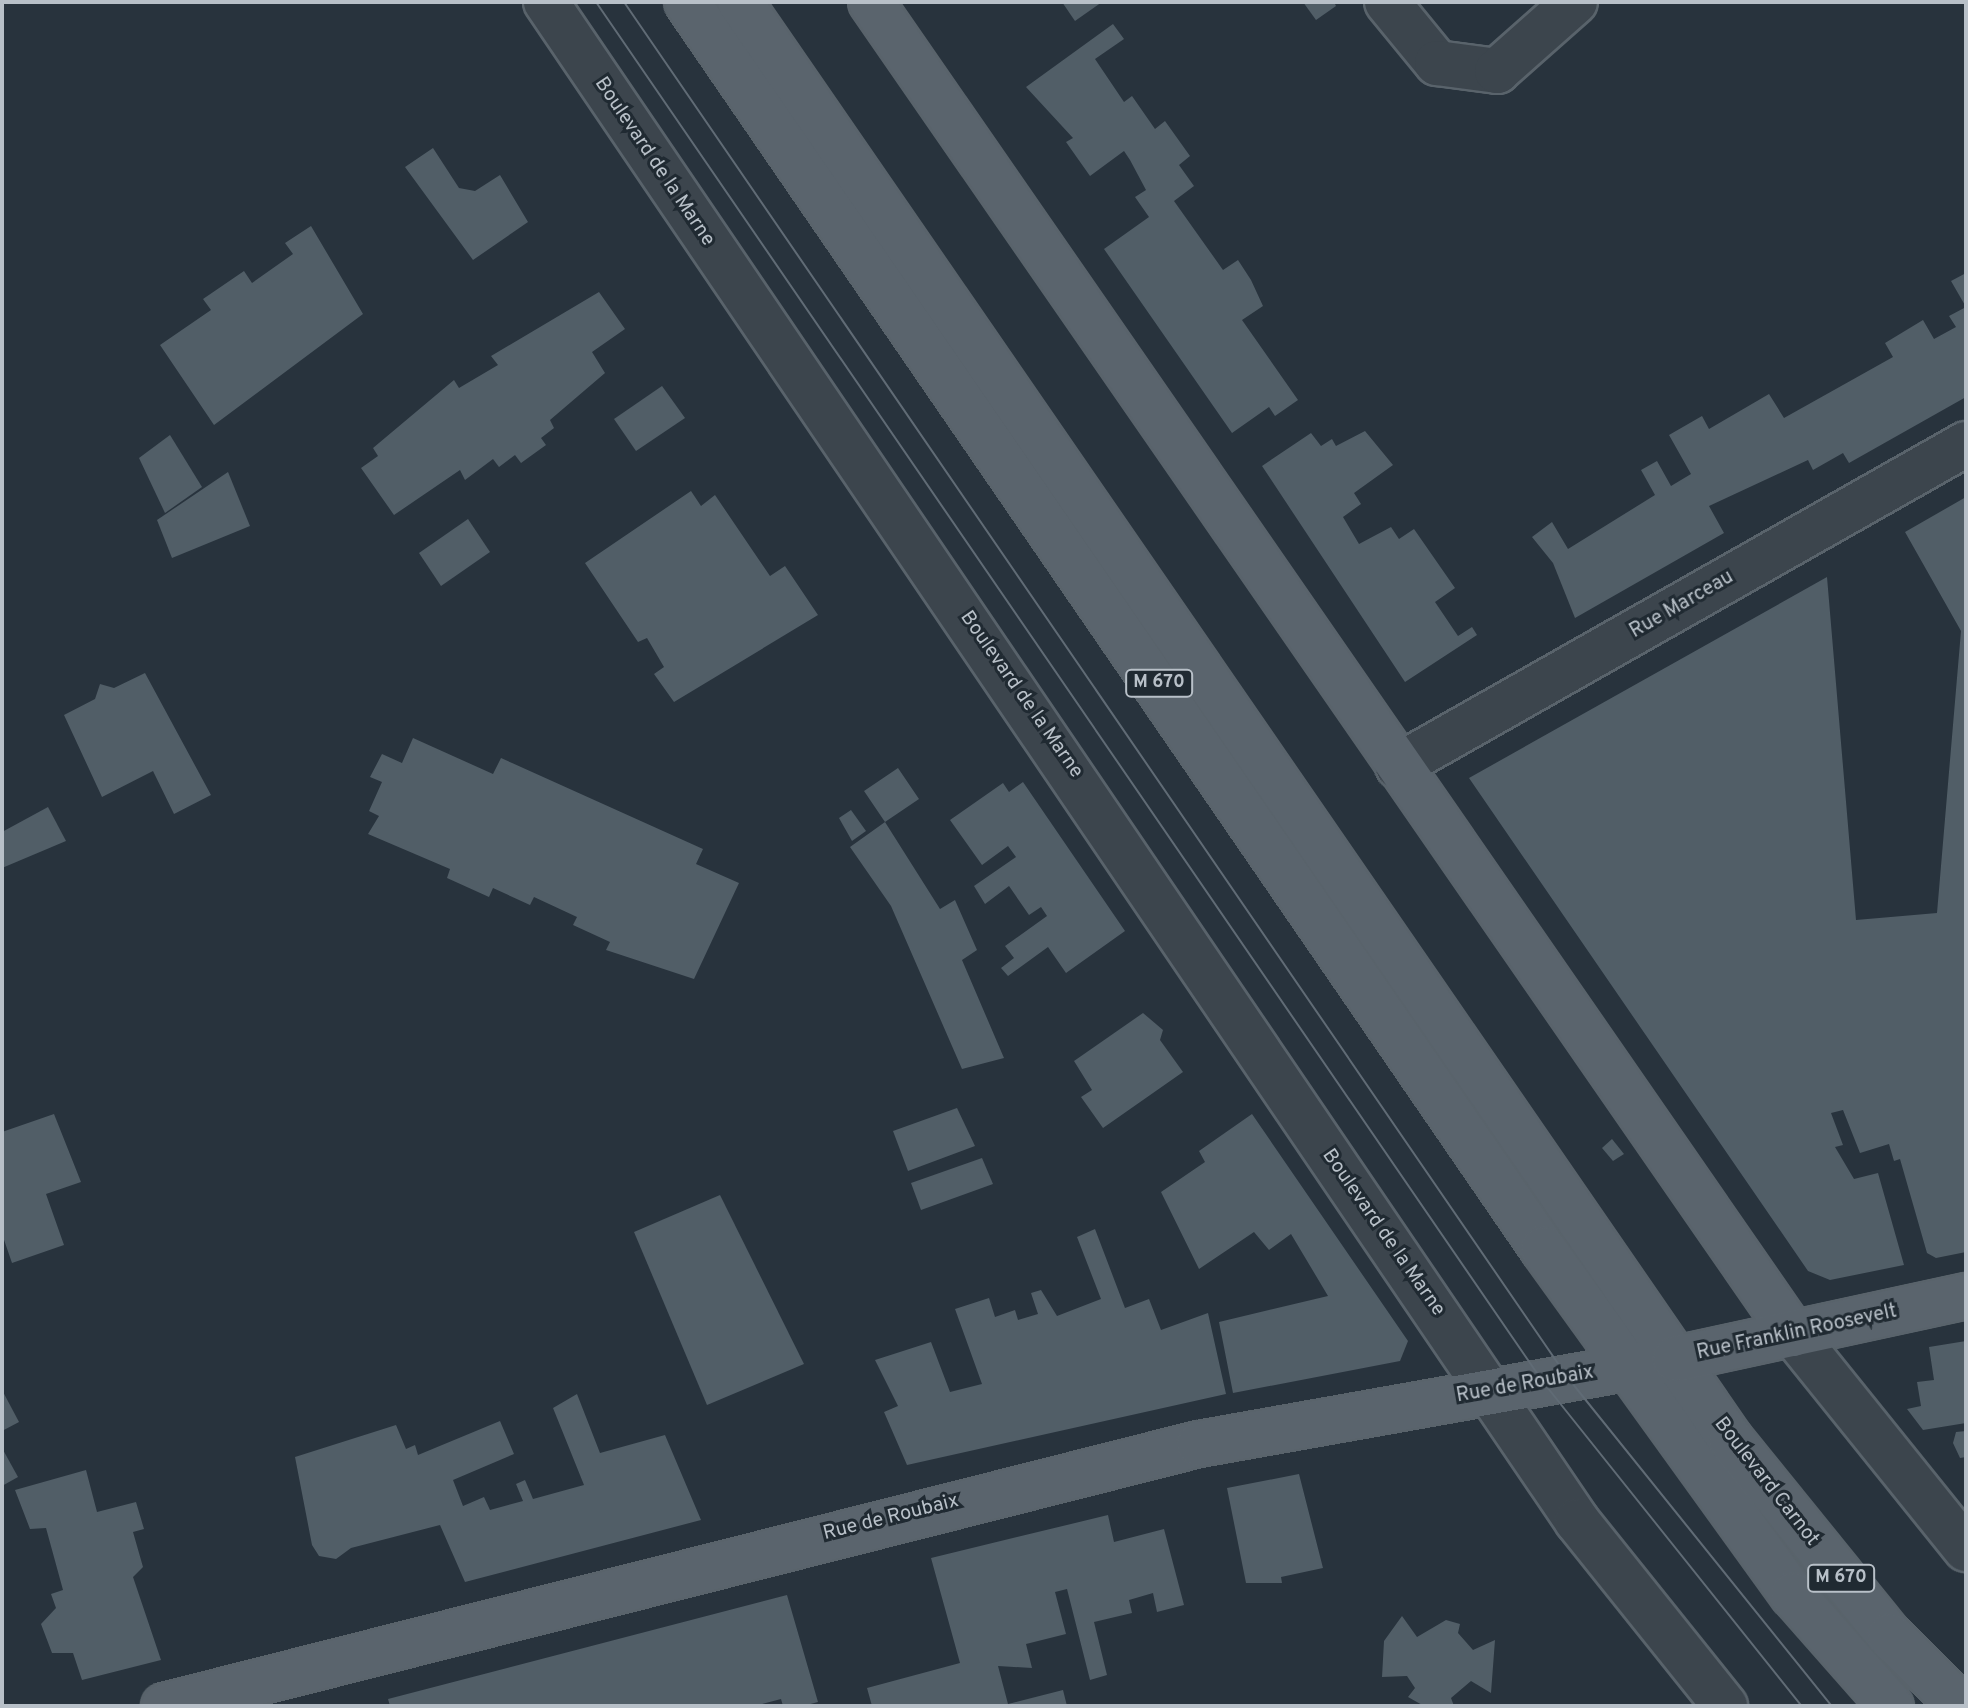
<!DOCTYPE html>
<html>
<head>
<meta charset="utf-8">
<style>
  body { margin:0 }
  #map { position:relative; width:1968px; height:1708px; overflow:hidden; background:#28333d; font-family:Overpass,sans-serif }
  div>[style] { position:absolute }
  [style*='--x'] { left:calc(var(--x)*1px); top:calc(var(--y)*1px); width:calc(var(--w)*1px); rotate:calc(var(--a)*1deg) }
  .building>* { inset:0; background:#515e67 }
  .roads { filter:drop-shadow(2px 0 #59636b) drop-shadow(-2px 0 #59636b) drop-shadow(0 2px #59636b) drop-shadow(0 -2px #59636b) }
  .minor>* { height:44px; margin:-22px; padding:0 22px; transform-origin:22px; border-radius:22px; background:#3c454d }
  .major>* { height:44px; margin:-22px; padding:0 22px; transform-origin:22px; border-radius:22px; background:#5a646d }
  .tram>* { height:2px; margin:-1px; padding:0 1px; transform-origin:1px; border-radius:1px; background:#606b75 }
  span { translate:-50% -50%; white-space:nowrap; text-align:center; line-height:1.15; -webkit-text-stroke:6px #202a32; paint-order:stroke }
  .shield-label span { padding:2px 6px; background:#202a32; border:2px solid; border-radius:6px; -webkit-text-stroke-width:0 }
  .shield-label { font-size:18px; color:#b8c0c8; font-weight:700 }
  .street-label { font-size:20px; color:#b8c0c8 }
  .frame { position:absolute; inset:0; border:4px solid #b8c0c8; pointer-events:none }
</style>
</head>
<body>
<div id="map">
  <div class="building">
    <i style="clip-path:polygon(1062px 2px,1102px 2px,1075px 21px)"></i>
    <i style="clip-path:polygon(1303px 2px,1334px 2px,1336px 6px,1316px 20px)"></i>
    <i style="clip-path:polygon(1113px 24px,1124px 39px,1095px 59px,1124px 102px,1132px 96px,1155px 129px,1165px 121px,1190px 156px,1179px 165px,1194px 186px,1174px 201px,1223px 270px,1238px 260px,1251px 280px,1263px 306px,1242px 320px,1298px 400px,1275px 416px,1269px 407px,1232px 433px,1104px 249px,1149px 217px,1135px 197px,1146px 190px,1130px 160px,1124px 151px,1090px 176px,1066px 142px,1073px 138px,1026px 87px)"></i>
    <i style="clip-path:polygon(433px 148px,459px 188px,475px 191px,500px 175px,528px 222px,473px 260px,405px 167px)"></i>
    <i style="clip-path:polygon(311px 226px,363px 314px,214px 425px,160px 345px,211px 310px,203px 299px,244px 271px,252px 283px,293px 254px,285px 243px)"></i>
    <i style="clip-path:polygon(1966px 273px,1966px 397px,1849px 463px,1843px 453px,1813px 470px,1808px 460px,1709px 506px,1724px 533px,1575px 618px,1553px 563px,1532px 537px,1552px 522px,1568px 549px,1655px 495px,1641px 470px,1657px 461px,1671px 486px,1691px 474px,1669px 435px,1702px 416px,1709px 429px,1769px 394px,1784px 418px,1893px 357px,1885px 343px,1923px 320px,1934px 339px,1956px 327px,1949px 316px,1966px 307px,1951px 281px)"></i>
    <i style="clip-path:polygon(599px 292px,625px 329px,592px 352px,605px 373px,550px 420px,554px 428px,541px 438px,546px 445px,521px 463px,515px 455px,499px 467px,493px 459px,465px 480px,460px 470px,394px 515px,361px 468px,378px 456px,373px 448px,454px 380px,459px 388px,498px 365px,491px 356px)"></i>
    <i style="clip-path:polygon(662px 386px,685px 418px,636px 451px,614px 419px)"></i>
    <i style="clip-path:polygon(1365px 431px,1393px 465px,1354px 493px,1361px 504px,1343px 517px,1359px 544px,1391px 527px,1399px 539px,1414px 529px,1455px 588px,1435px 602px,1458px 636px,1472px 627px,1477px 635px,1405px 682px,1262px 466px,1311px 433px,1321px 446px,1332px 439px,1336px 446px)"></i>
    <i style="clip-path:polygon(170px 435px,202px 487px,165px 513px,139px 458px)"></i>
    <i style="clip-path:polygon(228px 472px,250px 526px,172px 558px,157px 520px)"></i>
    <i style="clip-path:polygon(691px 491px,701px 506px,715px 495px,770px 576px,785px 566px,818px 615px,674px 702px,654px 674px,664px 667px,647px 638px,638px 642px,585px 563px)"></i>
    <i style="clip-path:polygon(1966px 497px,1966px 1252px,1936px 1258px,1927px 1253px,1900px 1159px,1894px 1161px,1889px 1144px,1860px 1153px,1843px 1110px,1831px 1113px,1843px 1145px,1835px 1147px,1854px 1179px,1878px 1173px,1904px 1265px,1830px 1280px,1808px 1271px,1469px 778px,1827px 577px,1856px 920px,1937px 913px,1961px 631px,1905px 532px)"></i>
    <i style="clip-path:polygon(468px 519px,490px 552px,441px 586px,419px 553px)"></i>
    <i style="clip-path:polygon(145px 673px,211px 795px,174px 814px,153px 771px,102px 797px,64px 715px,95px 699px,100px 684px,114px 688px)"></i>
    <i style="clip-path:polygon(413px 738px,493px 774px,501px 758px,703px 849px,696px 864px,739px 883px,694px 979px,606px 950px,610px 942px,573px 925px,577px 917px,534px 897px,530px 905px,493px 888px,489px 897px,447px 878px,450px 869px,368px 834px,379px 816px,369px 811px,382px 782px,370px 777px,382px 754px,402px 763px)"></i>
    <i style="clip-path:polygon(898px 768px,919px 799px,885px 822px,940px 909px,955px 900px,977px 950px,962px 960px,1004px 1058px,962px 1069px,891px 906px,850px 847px,885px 822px,864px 791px)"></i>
    <i style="clip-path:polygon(1023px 782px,1125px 931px,1066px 973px,1048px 947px,1008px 976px,1001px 968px,1014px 958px,1005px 946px,1047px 916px,1041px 907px,1029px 915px,1009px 886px,985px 904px,974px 886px,1016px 857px,1008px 846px,982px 865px,950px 820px,1003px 783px,1009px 792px)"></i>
    <i style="clip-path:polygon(48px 807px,66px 841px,2px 868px,2px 832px)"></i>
    <i style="clip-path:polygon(851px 810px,866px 831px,852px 841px,839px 818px)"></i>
    <i style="clip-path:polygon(1143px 1013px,1163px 1030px,1160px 1040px,1183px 1072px,1103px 1128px,1081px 1097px,1092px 1090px,1074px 1061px)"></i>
    <i style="clip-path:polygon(957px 1108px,975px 1146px,908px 1171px,893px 1131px)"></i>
    <i style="clip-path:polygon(54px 1114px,81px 1182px,46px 1194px,64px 1245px,12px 1263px,2px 1234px,2px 1132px)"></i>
    <i style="clip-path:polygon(1252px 1114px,1408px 1341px,1400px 1361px,1233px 1393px,1219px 1322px,1328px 1296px,1291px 1234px,1269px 1250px,1254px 1232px,1199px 1269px,1161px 1192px,1205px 1162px,1199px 1151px)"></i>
    <i style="clip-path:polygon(1612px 1139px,1624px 1154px,1613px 1161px,1602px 1148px)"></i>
    <i style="clip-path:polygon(982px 1158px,993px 1184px,921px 1210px,911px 1183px)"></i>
    <i style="clip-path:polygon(720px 1195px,804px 1364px,707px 1405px,634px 1232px)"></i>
    <i style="clip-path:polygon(1095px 1229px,1125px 1308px,1149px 1299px,1161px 1330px,1208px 1313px,1226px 1394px,907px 1465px,884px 1412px,898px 1406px,875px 1360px,931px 1342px,950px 1392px,982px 1384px,955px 1309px,989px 1298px,995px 1317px,1015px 1310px,1018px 1320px,1038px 1314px,1031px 1293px,1041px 1290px,1057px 1316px,1101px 1299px,1077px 1237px)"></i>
    <i style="clip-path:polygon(1966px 1341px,1966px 1423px,1923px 1430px,1907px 1409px,1921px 1406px,1917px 1382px,1934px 1380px,1929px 1347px)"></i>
    <i style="clip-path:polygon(2px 1390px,19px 1422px,2px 1431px)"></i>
    <i style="clip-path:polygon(577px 1394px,600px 1453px,665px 1435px,701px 1520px,465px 1582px,440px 1525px,351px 1548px,336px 1559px,319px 1556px,312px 1545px,295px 1457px,396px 1425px,406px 1449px,415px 1445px,418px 1455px,500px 1421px,514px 1454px,453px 1480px,463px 1506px,484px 1497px,490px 1510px,523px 1501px,516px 1484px,525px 1480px,533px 1499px,584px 1485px,553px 1408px)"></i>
    <i style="clip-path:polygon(1966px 1431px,1966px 1457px,1960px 1458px,1953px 1443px,1956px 1432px)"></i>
    <i style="clip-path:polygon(2px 1448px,18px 1477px,2px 1486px)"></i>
    <i style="clip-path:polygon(86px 1470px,97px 1512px,136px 1502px,144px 1529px,133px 1532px,143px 1567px,133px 1577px,161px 1660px,82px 1680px,73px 1653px,52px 1653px,41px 1624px,56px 1608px,51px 1594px,63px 1590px,46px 1528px,30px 1529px,15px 1490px)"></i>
    <i style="clip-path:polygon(1299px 1474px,1323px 1568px,1281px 1577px,1282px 1583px,1246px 1583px,1227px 1488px)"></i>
    <i style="clip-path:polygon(1108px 1515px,1114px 1542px,1164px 1529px,1184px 1605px,1157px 1612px,1153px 1593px,1129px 1600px,1132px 1613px,1094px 1622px,1107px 1675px,1090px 1680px,1067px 1589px,1055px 1592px,1066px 1634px,1026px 1644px,1032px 1668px,998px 1666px,1008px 1704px,1063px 1690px,1067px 1706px,872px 1706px,867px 1688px,960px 1663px,931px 1558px)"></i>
    <i style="clip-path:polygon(787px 1595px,818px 1702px,803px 1706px,783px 1706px,781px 1699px,755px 1706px,390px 1706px,388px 1699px)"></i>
    <i style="clip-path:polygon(1402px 1616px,1417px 1637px,1446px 1620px,1460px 1624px,1458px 1633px,1473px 1650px,1495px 1640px,1491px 1693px,1471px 1681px,1451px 1698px,1454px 1706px,1424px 1706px,1408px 1697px,1415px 1688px,1407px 1676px,1382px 1677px,1384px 1641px)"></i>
  </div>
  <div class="roads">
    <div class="minor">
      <i style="--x:546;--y:2;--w:1836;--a:55.83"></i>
      <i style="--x:1577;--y:1521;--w:237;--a:51.3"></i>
      <i style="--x:1387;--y:2;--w:79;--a:50.7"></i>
      <i style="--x:1437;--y:63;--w:61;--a:7.6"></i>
      <i style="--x:1497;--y:71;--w:104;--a:-41.5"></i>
      <i style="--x:1398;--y:766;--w:653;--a:-29.55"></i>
      <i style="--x:1793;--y:1334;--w:276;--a:51.2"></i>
    </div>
    <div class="major">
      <i style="--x:687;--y:2;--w:1513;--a:55.53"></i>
      <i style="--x:1543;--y:1249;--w:427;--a:54.2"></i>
      <i style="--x:1793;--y:1595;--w:148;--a:48.6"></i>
      <i style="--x:740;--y:2;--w:1746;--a:55.43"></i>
      <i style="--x:1731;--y:1440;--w:252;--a:51"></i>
      <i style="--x:1890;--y:1636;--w:100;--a:44.6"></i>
      <i style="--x:871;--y:2;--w:1620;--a:55.31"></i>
      <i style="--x:164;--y:1706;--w:1068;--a:-14.21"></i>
      <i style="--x:1199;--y:1444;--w:484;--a:-10.1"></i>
      <i style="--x:1675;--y:1359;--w:298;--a:-12.2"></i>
    </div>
  </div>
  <div class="tram">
    <i style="--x:596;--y:2;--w:1674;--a:55.54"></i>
    <i style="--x:1543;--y:1382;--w:415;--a:51.4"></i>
    <i style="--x:624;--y:2;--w:1669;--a:55.55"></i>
    <i style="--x:1568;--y:1378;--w:421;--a:51.2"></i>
  </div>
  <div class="shield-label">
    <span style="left:1159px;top:683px">M 670</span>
    <span style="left:1841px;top:1578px">M 670</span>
  </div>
  <div class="street-label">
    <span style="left:654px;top:162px;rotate:56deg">Boulevard de la Marne</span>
    <span style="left:1682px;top:605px;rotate:-30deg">Rue Marceau</span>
    <span style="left:1021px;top:695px;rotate:55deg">Boulevard de la Marne</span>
    <span style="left:1383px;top:1233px;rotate:55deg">Boulevard de la Marne</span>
    <span style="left:1797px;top:1333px;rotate:-12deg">Rue Franklin Roosevelt</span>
    <span style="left:1525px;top:1385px;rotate:-10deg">Rue de Roubaix</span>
    <span style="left:1766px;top:1482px;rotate:52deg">Boulevard Carnot</span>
    <span style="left:891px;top:1518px;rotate:-14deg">Rue de Roubaix</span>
  </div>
  <div class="frame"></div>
</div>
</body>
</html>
